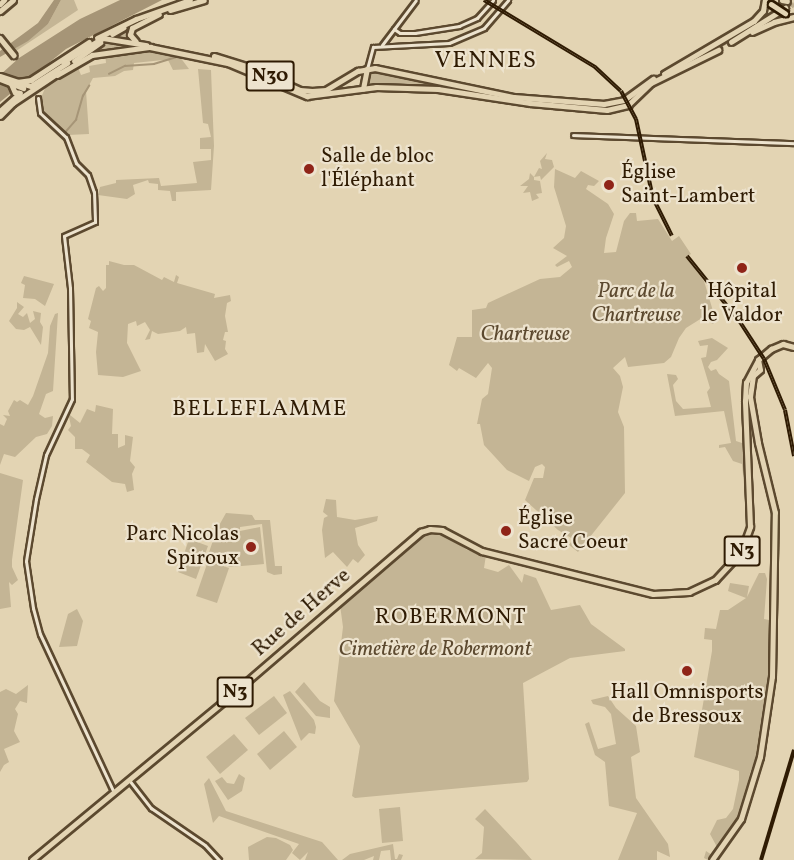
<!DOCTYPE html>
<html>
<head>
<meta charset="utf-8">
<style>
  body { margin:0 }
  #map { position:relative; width:794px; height:860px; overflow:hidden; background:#e3d4b3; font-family:Vollkorn,serif }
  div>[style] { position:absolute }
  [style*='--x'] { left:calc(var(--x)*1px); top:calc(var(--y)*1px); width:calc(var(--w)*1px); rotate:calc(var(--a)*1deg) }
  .green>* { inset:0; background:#c4b595 }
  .water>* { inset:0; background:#a69577 }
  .stream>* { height:1.5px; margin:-0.75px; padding:0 0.75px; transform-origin:0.75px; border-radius:0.75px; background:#a69577 }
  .major-tunnel>* { height:4.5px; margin-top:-2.25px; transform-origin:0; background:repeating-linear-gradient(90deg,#bfaf90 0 4.5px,transparent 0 6.5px) }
  .highway-tunnel>* { height:5px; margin-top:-2.5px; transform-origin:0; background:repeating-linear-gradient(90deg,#bfaf90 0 5px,transparent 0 7.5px) }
  .roads { filter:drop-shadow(2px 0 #5c492f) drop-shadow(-2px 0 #5c492f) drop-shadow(0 2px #5c492f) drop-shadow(0 -2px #5c492f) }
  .minor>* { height:3px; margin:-1.5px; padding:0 1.5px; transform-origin:1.5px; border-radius:1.5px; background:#ede3ce }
  .major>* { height:4.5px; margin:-2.25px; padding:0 2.25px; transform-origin:2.25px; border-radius:2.25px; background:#e3d4b3 }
  .highway>* { height:5px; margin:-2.5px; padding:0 2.5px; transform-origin:2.5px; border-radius:2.5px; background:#e3d4b3 }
  .rail>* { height:4px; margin-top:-2px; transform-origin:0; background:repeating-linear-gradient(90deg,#ede3ce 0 4.5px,#2f1b03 0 9px); box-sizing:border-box; border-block:2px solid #2f1b03 }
  .bridges { filter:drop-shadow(2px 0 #2f1b03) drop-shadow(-2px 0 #2f1b03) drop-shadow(0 2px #2f1b03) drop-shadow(0 -2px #2f1b03) }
  .major-bridge>* { height:4.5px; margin:-2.25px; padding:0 2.25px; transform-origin:2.25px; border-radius:2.25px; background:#e3d4b3 }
  .dots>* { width:16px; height:16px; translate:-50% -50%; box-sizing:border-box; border:3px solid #ede3ce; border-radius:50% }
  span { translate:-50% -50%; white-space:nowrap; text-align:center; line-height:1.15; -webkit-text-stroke:4.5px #ede3ce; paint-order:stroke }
  .shield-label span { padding:2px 4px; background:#ede3ce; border:2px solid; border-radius:4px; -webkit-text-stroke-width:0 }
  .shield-label { font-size:20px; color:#2f1b03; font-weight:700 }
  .poi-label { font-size:21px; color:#2f1b03 }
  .left { translate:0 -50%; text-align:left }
  .right { translate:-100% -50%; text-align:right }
  .park-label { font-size:21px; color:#5c492f; font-style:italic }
  .street-label { font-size:21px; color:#2f1b03 }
  .neighbourhood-label { font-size:22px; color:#2f1b03; letter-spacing:1.5px }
  .quarter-label { font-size:24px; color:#2f1b03; letter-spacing:1.5px }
</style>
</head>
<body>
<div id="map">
  <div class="green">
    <i style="clip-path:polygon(61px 0,74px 0,78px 10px,16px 51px,14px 49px,48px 24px)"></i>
    <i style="clip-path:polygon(135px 24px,130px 38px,136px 45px,135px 47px,177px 53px,189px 69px,173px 70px,168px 60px,163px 60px,134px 63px,133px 70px,124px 71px,115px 76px,93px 78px,86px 91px,89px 134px,68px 135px,42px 111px,40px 100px,46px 86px,77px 65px,81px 75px,90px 72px,89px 66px,106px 63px,105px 52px,94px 54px,91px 50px,108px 39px,116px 39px,115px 34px)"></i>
    <i style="clip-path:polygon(198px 69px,211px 70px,214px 146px,211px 190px,176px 192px,176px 201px,172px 201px,170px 191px,158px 190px,158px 184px,149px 183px,148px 180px,133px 185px,135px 194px,127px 199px,98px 195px,100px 187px,116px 183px,116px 180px,159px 178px,161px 186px,197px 183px,193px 162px,211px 160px,211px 149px,200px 149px,200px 138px,211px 137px,208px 124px,203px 123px)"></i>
    <i style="clip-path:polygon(375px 73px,433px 85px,436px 87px,365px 87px,367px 76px)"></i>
    <i style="clip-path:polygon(547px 153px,545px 159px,552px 160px,554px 167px,541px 180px,540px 176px,534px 177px,534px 180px,540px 181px,542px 193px,536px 194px,539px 198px,532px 201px,530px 192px,523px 193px,528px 186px,520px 186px,529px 179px,530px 173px,534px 177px,539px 168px,542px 169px,540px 161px)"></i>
    <i style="clip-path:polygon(555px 169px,575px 178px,581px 171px,599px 181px,594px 186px,588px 185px,586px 189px,608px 204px,614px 214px,606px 238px,604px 253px,616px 252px,624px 221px,630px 213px,636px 213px,637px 221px,658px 219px,672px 241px,679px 236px,691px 254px,686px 257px,704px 281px,716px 321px,713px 324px,702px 318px,686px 328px,679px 338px,671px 357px,664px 363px,628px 367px,625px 357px,613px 368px,620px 376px,623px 387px,618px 412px,624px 427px,625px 493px,578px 552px,569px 545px,573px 539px,558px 530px,525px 500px,534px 478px,543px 478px,545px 467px,542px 464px,535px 467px,529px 481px,507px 470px,484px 445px,480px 424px,477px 424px,482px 399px,488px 394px,492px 368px,488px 363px,476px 378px,459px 368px,457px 371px,449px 365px,457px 337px,472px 337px,472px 310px,486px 308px,488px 303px,540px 279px,560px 277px,572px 267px,569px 261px,557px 267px,555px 265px,567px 256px,553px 248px,564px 238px,566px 226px,554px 187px)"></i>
    <i style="clip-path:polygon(109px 261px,124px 265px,134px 265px,162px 280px,164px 277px,174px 282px,176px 275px,179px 277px,177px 283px,215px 294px,214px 298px,230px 295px,231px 301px,227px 303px,225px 316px,228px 332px,225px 332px,223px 340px,226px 341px,225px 349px,228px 354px,215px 361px,205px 344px,204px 352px,197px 353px,195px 333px,187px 334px,186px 327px,180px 331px,158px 334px,152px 331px,150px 339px,145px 340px,150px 330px,145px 322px,137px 326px,136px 321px,128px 324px,127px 343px,141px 371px,123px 377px,98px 375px,96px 352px,98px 332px,89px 328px,91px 321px,88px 319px,96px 288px,99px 286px,103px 291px,106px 288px,106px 265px,109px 265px)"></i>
    <i style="clip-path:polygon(24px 276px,54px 284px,45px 306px,35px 299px,23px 298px,25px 285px,21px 283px)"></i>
    <i style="clip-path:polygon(17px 302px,24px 307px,18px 314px,23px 317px,27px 313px,30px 323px,35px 319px,33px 311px,41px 313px,40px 322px,43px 327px,41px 345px,30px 327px,24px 330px,16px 329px,9px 321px,17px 308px)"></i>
    <i style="clip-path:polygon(58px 313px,53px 391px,46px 394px,39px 414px,45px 418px,53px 416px,52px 426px,47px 434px,36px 437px,15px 457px,4px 454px,0 465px,0 424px,4px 426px,7px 419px,3px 415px,10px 416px,8px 411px,14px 400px,17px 402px,20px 400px,28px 405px,33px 396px,48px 353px,50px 326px,55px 314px)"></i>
    <i style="clip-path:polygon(712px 338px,728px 348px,717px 360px,711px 362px,708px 367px,711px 371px,716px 369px,719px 374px,729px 381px,736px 441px,745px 444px,747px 516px,742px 464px,733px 461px,725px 447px,719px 448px,719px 445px,731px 443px,724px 411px,675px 416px,667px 374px,676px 375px,678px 379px,673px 385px,676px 401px,683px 409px,711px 407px,707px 392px,710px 388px,701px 358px,706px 357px,708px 345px,700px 346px,698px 341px)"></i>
    <i style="clip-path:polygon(96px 405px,113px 409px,112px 434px,118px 434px,118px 448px,125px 445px,125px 435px,133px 437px,130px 461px,135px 467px,132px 474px,134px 490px,127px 492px,125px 484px,112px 482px,86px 462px,90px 455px,82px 449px,75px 449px,75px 437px,68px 430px,71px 426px,69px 417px,70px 415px,80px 423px,87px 409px,95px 412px)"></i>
    <i style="clip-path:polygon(0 473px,23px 480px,12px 560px,12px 567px,18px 580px,12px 585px,9px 582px,11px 607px,0 609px)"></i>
    <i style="clip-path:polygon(326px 499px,336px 500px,337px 517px,355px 520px,378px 516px,377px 521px,355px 528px,358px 545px,365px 555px,358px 563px,353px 559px,347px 567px,333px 552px,325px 558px,322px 530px,324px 518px,328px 516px,323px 512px)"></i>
    <i style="clip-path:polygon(226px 513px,252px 515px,255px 520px,270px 520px,275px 566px,282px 566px,282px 574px,274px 575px,267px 572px,262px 524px,240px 527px,240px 531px,260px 527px,264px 564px,230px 567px,207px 558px,217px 529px)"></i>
    <i style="clip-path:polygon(431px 532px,447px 536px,467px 550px,486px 555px,484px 568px,498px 572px,509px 565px,522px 583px,524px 574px,536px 578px,551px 610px,580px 605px,591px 624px,625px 649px,625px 651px,570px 658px,523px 683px,529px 779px,527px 782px,355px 798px,352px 796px,360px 746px,334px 701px,343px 627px,340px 605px,399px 554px,422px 535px)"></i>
    <i style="clip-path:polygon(189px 539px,208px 546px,196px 579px,178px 572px)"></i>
    <i style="clip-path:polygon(208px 561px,229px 568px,217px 603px,196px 596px)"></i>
    <i style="clip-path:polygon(759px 573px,765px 573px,767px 579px,764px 619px,769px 620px,771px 629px,768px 686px,759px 749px,750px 773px,741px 812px,730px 832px,710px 860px,708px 860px,704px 858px,706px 851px,712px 855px,717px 847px,710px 834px,717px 820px,726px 818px,733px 809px,739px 780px,739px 771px,694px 757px,712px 651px,712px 640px,704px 639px,705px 628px,716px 629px,720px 610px,728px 610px,746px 598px,728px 591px,730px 583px,749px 586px,747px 597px)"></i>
    <i style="clip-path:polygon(77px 609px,83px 621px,77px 646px,59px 647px,68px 614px)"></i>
    <i style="clip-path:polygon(304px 682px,320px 701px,330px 707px,330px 718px,316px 716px,295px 692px)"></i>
    <i style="clip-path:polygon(28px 685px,27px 703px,20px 701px,15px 709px,18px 714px,14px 731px,20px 742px,4px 749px,9px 762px,4px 765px,0 772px,0 692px,6px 689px,16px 694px)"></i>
    <i style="clip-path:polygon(290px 691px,314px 720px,316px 727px,315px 734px,309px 733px,301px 741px,283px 695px)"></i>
    <i style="clip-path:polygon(274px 696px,287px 713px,259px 735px,245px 718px)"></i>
    <i style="clip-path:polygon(608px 696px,616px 708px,636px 726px,640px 752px,631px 757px,636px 798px,668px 844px,670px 857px,657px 851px,657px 860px,618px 860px,637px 813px,609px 806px,605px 762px,595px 755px,585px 724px,589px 722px,598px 749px,616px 744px,611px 714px,605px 707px,593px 704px,591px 700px)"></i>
    <i style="clip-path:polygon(284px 731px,297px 747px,270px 770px,257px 754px)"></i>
    <i style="clip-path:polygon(234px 734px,248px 750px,220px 774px,206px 757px)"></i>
    <i style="clip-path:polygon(239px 774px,245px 778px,242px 791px,228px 800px,215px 781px,222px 777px,227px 783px,234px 784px)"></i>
    <i style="clip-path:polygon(209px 778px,226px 811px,322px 842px,338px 860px,305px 860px,308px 852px,300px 860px,292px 853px,299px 844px,219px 816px,213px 823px,204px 784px)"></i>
    <i style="clip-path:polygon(400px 807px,403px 841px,382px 843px,379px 809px)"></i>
    <i style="clip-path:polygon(485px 809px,517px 843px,532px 860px,475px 859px,482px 853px,484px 827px,475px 819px)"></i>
    <i style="clip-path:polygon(267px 837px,276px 838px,290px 845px,293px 850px,286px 860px,249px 860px,248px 847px)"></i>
    <i style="clip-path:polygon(393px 844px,395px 859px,397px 859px,399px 854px,403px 855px,401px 860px,391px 860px,390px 850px,381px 851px,379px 860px,373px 860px,374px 856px,364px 860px,342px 860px,350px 854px)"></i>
  </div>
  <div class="water">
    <i style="clip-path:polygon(54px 0,61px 0,48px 24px,28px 41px,0 57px,0 51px,38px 23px)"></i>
    <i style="clip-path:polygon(120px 0,162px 0,66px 49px,0 102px,0 75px,19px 58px,80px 19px)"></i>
  </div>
  <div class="stream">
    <i style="--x:109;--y:74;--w:18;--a:-27"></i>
    <i style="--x:125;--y:66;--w:29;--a:-4"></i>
    <i style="--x:154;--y:64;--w:24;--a:-17"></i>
    <i style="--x:63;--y:135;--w:20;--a:-49"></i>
    <i style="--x:76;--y:120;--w:25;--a:-74"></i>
    <i style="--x:83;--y:96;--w:12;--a:-59"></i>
  </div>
  <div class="major-tunnel">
    <i style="--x:785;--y:8;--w:10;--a:-24"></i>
    <i style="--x:716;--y:47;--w:16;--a:-30"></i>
  </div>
  <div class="highway-tunnel">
    <i style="--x:0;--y:7;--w:11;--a:-41"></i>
  </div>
  <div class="roads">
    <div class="minor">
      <i style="--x:394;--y:29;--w:7;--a:34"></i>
      <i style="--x:400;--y:33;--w:15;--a:0"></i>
      <i style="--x:415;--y:33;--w:45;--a:-9"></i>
      <i style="--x:459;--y:26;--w:20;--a:-24"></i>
      <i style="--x:477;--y:18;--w:24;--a:-48"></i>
      <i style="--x:382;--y:45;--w:56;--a:-52.9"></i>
      <i style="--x:367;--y:69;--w:23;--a:-75"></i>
      <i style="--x:373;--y:47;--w:76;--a:-3"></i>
      <i style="--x:449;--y:43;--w:38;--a:-23"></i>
      <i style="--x:484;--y:28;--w:37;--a:-49"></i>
      <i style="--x:38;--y:98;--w:15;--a:82"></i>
      <i style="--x:40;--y:113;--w:35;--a:43"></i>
      <i style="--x:66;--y:137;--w:28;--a:69"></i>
      <i style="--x:76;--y:163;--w:17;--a:45"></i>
      <i style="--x:88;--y:175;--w:18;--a:71"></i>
      <i style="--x:94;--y:192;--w:30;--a:88"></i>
      <i style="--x:95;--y:222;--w:34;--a:156"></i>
      <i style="--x:64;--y:236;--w:52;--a:83.4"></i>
      <i style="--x:70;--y:288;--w:111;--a:89"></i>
      <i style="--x:72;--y:399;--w:62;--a:114.9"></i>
      <i style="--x:46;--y:455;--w:45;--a:102.8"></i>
      <i style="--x:36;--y:499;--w:63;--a:99.2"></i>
      <i style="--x:26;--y:561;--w:48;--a:81.5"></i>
      <i style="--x:33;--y:608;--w:27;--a:75"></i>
      <i style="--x:40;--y:634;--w:175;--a:65"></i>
      <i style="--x:573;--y:135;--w:221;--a:2.1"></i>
      <i style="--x:129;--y:780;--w:36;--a:52"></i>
      <i style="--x:151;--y:808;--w:65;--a:34.4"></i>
      <i style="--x:205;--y:845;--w:21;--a:47"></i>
    </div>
    <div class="major">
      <i style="--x:782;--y:0;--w:5;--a:11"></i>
      <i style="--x:170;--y:10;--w:35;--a:-16"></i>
      <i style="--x:752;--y:32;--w:24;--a:-24"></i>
      <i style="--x:774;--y:22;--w:21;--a:-14"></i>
      <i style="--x:112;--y:34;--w:13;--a:-29"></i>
      <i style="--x:0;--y:38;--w:22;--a:51"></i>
      <i style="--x:97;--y:38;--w:43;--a:-26"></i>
      <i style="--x:136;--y:19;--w:57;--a:-19.4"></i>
      <i style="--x:136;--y:42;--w:9;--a:-131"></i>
      <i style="--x:130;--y:35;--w:7;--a:-74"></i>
      <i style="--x:132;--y:28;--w:30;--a:-27"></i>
      <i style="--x:731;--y:42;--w:64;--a:-32.2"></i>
      <i style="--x:214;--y:56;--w:34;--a:17"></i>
      <i style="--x:247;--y:66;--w:58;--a:24.4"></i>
      <i style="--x:300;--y:90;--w:12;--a:5"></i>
      <i style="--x:312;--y:91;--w:14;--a:-4"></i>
      <i style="--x:326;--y:90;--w:37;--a:-31"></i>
      <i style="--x:358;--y:71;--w:17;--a:-10"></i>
      <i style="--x:375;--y:68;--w:142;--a:11.8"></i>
      <i style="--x:514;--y:97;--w:90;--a:4.4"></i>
      <i style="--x:604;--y:104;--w:20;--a:-11"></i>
      <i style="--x:624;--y:100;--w:36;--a:-36"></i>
      <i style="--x:74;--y:61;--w:32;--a:-35"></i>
      <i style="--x:63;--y:62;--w:47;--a:-31"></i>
      <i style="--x:103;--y:38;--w:44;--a:9.2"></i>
      <i style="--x:664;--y:74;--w:104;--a:-30.5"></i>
      <i style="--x:754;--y:21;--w:13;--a:-48"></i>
      <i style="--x:763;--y:11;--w:11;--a:-80"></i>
      <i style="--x:57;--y:75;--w:40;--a:-29.7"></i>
      <i style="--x:92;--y:55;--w:59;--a:-7.9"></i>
      <i style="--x:150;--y:47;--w:80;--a:11.6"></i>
      <i style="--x:228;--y:63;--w:86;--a:22.7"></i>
      <i style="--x:307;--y:96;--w:70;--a:-7.4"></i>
      <i style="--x:376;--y:87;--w:62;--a:1.8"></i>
      <i style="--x:438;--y:89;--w:93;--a:8.7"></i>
      <i style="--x:530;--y:103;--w:77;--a:5.2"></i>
      <i style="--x:607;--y:110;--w:22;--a:-13"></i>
      <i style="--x:628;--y:105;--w:32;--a:-44"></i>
      <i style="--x:651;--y:83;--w:75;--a:-26.2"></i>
      <i style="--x:0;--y:76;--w:33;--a:18"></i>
      <i style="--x:31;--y:86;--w:43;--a:-32.6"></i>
      <i style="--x:0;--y:79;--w:25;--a:21"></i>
      <i style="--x:17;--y:82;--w:14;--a:-8"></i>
      <i style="--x:31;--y:80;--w:69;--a:-33.2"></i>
      <i style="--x:11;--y:83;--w:10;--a:66"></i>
      <i style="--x:15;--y:92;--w:5;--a:11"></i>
      <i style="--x:20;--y:93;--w:5;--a:112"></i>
      <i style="--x:363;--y:89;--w:20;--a:-79"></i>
      <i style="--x:0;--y:111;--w:24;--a:-42"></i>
      <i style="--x:0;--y:116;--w:18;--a:-45"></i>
      <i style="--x:13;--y:103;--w:54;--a:-33.7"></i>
      <i style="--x:32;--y:860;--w:265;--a:-39.6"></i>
      <i style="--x:236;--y:691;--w:244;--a:-40.7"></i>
      <i style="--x:421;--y:532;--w:9;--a:-18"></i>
      <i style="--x:430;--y:529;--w:12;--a:5"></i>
      <i style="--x:442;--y:530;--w:45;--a:27.7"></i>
      <i style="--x:482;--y:551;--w:176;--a:14.1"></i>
      <i style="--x:653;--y:594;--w:36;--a:-3"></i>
      <i style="--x:689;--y:592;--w:29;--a:-25"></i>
      <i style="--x:715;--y:580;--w:38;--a:-47"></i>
      <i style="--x:741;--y:552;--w:27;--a:-70"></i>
      <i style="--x:750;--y:527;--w:126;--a:-92.3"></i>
      <i style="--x:745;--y:401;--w:18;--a:-87"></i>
      <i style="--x:746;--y:383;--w:26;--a:-62"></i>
      <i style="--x:758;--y:360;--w:17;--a:-40"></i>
      <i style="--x:771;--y:349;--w:13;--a:-23"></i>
      <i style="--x:783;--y:344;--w:11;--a:15"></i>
      <i style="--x:712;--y:860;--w:50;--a:-54.7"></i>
      <i style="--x:741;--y:819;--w:65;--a:-73"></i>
      <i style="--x:760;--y:757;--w:81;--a:-81.5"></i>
      <i style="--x:772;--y:677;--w:164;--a:-89"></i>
      <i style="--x:775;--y:513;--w:72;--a:-103.7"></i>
      <i style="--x:758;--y:443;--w:47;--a:-99.9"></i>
      <i style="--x:750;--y:397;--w:21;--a:-82"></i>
      <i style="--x:753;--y:376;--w:9;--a:-41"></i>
      <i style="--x:760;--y:370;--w:10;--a:-101"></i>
    </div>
    <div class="highway">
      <i style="--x:0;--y:4;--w:6;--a:-45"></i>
      <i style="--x:0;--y:11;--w:17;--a:-40"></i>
    </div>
  </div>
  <div class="rail">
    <i style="--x:484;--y:0;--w:130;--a:31.1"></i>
    <i style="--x:595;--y:67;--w:35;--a:43"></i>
    <i style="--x:621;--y:91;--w:32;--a:62"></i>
    <i style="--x:636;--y:119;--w:81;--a:77.9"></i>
    <i style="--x:653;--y:198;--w:42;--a:63.4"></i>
    <i style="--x:687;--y:256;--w:85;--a:51.2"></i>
    <i style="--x:740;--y:322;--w:44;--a:57"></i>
    <i style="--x:764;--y:359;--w:55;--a:67.6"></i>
    <i style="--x:785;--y:410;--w:47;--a:78.9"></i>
    <i style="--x:761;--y:860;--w:115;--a:-73.3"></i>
  </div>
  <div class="bridges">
    <div class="major-bridge">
      <i style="--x:771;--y:4;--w:17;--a:33"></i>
    </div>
  </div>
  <div class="dots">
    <i style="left:309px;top:169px;background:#8f2418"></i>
    <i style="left:609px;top:185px;background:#8f2418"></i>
    <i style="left:742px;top:268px;background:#8f2418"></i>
    <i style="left:506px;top:531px;background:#8f2418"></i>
    <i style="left:251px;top:547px;background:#8f2418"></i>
    <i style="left:687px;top:671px;background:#8f2418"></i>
  </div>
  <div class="shield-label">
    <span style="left:270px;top:76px">N30</span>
    <span style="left:742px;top:551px">N3</span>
    <span style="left:235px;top:692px">N3</span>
  </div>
  <div class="poi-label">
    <span class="left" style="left:321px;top:169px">Salle de bloc<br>l'Éléphant</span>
    <span class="left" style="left:621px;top:185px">Église<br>Saint-Lambert</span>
    <span style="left:742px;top:304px">Hôpital<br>le Valdor</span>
    <span class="left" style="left:518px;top:531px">Église<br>Sacré Coeur</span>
    <span class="right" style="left:239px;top:547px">Parc Nicolas<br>Spiroux</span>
    <span style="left:687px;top:705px">Hall Omnisports<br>de Bressoux</span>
  </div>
  <div class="park-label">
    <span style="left:636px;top:304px">Parc de la<br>Chartreuse</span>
    <span style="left:525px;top:335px">Chartreuse</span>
    <span style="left:435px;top:650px">Cimetière de Robermont</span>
  </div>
  <div class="street-label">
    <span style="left:302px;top:613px;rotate:-41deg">Rue de Herve</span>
  </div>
  <div class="neighbourhood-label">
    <span style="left:260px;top:410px">BELLEFLAMME</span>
    <span style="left:451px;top:618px">ROBERMONT</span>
  </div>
  <div class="quarter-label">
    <span style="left:486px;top:62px">VENNES</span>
  </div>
</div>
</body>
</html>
